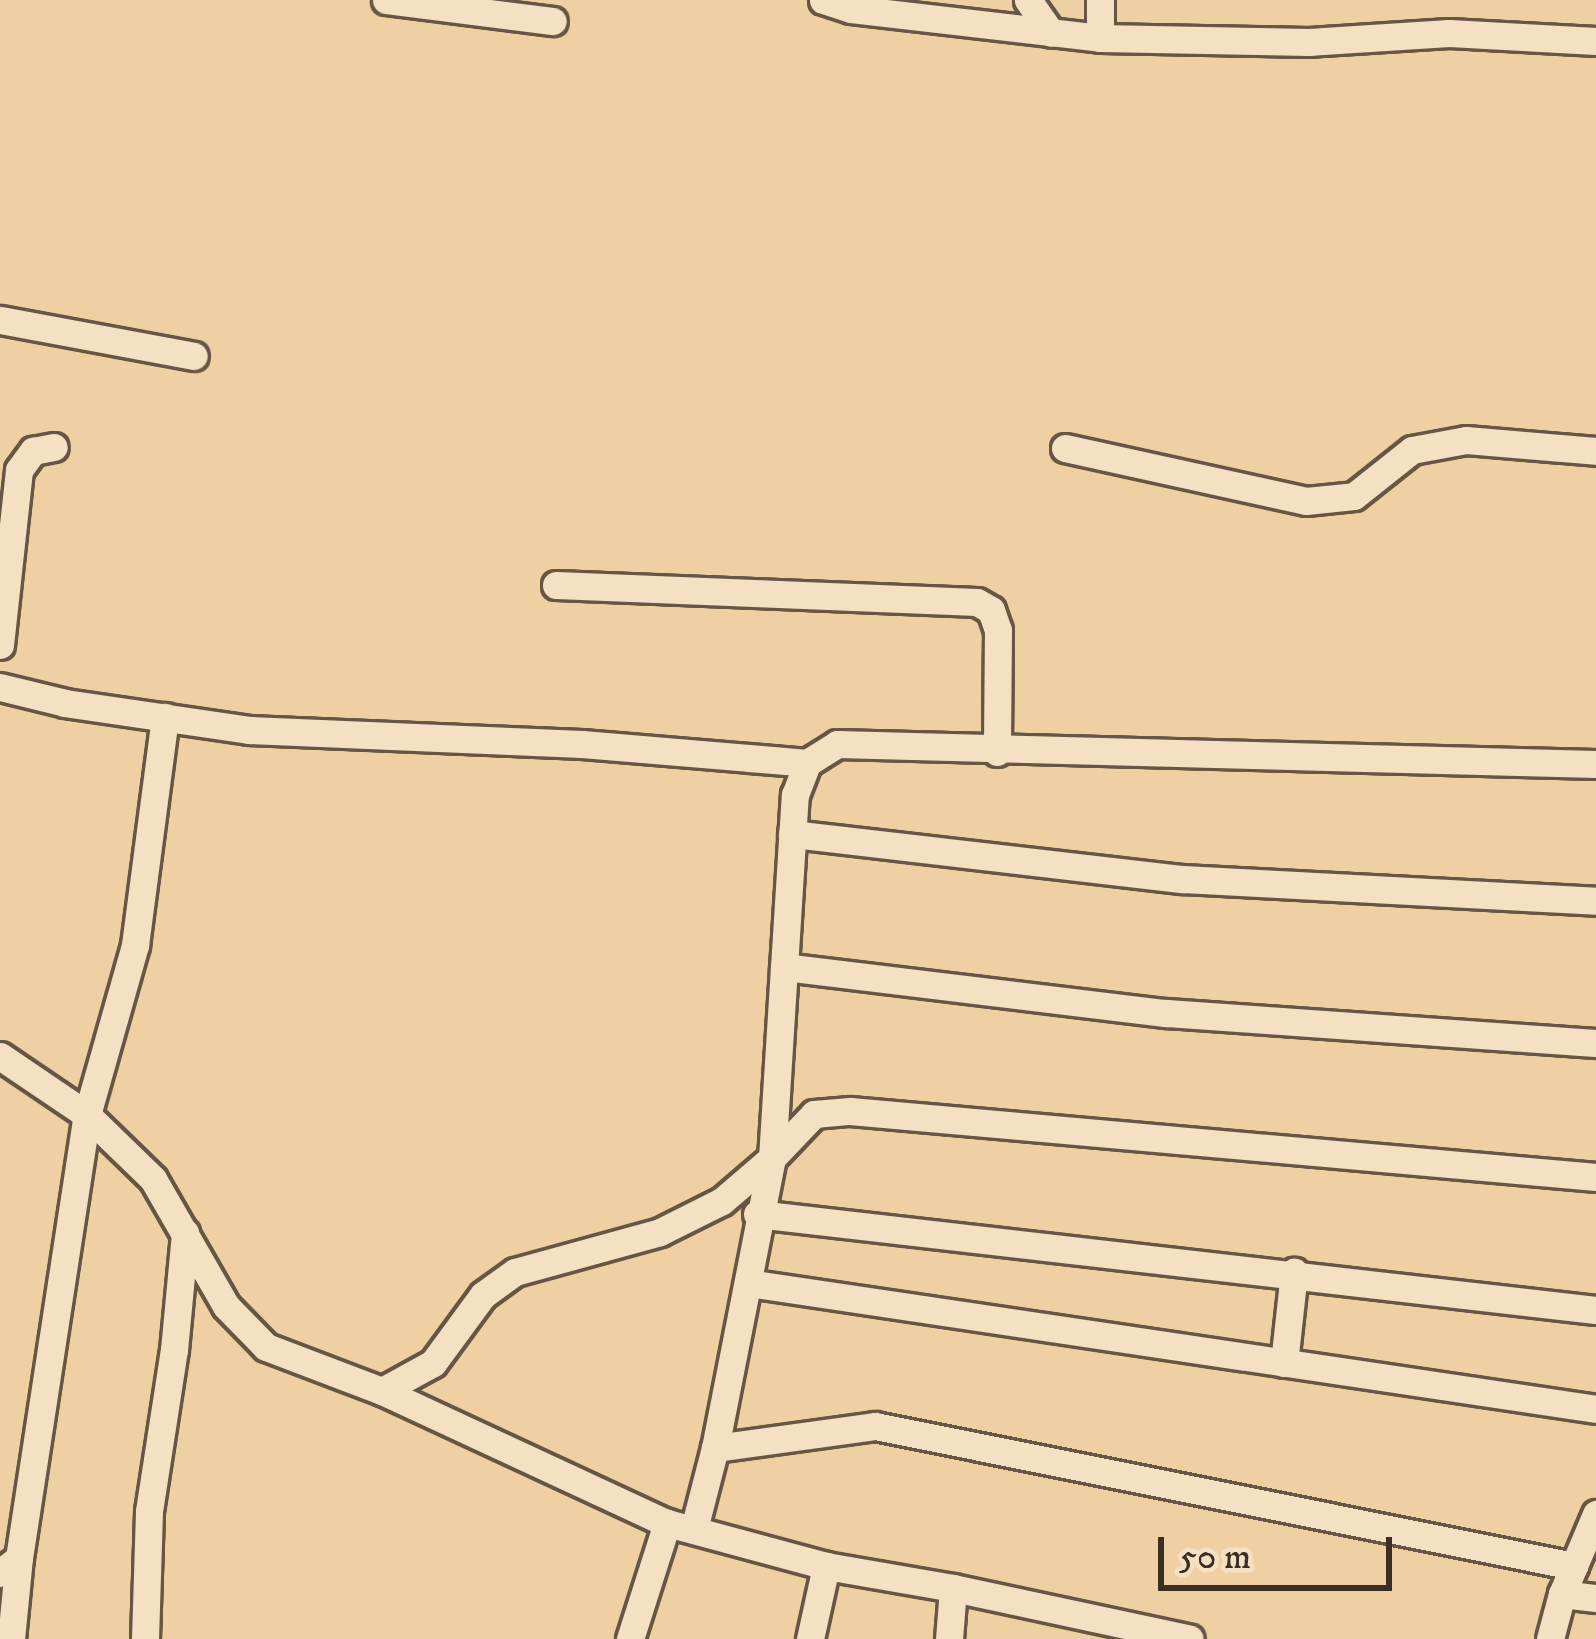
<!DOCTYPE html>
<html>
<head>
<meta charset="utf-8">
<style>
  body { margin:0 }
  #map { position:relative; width:1596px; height:1639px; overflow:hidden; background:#efd0a3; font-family:"IM FELL DW Pica",serif }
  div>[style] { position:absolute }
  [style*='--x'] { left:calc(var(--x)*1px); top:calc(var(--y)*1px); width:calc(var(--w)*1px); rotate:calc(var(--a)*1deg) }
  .roads { filter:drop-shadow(3px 0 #675644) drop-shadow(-3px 0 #675644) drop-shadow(0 3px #675644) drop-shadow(0 -3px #675644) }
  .street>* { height:27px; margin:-13.5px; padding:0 13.5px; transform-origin:13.5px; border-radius:13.5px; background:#f5e0c3 }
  span { translate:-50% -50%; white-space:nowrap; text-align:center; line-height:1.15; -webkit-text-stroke:9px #f5e0c3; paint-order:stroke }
  .scale { position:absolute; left:1158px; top:1537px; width:234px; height:54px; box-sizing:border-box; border:6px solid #3a2e25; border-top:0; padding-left:15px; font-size:36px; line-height:42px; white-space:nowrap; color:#3a2e25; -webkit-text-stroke:9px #f5e0c3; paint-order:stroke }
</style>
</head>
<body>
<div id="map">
  <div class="roads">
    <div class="street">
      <i style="--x:386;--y:0;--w:168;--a:7.2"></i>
      <i style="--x:823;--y:0;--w:29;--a:18"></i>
      <i style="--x:851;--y:9;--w:251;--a:6.6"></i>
      <i style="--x:1100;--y:38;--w:209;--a:1.1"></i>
      <i style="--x:1309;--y:42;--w:140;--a:-3.7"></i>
      <i style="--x:1449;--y:33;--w:147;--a:3.1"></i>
      <i style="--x:1028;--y:0;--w:40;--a:55.1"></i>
      <i style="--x:1100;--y:38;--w:38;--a:-90"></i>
      <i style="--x:0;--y:320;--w:197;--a:10.5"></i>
      <i style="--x:1065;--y:448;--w:247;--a:12.4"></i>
      <i style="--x:1306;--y:501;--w:48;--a:-5.9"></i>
      <i style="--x:1354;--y:496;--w:74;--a:-38.4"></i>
      <i style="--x:1412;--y:450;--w:55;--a:-10.5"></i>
      <i style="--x:1466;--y:440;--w:130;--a:4.8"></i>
      <i style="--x:556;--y:585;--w:421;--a:2.3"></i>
      <i style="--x:977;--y:602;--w:16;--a:30"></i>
      <i style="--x:991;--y:610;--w:21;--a:71"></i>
      <i style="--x:998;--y:630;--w:122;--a:90.5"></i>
      <i style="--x:0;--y:645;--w:176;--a:-83.8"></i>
      <i style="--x:19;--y:470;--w:24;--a:-54"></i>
      <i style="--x:33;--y:451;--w:21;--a:-11"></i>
      <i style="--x:0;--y:687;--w:67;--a:13.8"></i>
      <i style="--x:65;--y:703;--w:186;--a:8.3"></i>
      <i style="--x:249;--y:730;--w:333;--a:2.4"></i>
      <i style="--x:582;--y:744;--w:226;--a:4.8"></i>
      <i style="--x:792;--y:834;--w:393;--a:6.6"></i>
      <i style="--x:1182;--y:879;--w:415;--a:3"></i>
      <i style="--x:784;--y:967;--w:385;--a:6.9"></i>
      <i style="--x:1166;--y:1013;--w:431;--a:4"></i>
      <i style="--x:0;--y:1056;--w:105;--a:34.1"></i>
      <i style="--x:87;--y:1115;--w:92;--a:44.1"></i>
      <i style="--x:153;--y:1179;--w:146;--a:60.1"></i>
      <i style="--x:226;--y:1306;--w:57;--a:45.7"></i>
      <i style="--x:266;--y:1347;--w:124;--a:20.8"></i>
      <i style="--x:382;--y:1391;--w:314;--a:24.9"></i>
      <i style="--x:667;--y:1523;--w:165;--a:15.1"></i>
      <i style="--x:826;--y:1566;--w:129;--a:9.8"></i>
      <i style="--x:953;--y:1588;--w:242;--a:12.1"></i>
      <i style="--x:757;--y:1214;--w:844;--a:6.53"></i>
      <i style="--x:748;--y:1283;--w:857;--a:8.45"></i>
      <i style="--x:1284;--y:1363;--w:92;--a:-83.7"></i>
      <i style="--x:382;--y:1391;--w:58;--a:-28.8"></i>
      <i style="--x:433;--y:1363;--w:84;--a:-53.7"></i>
      <i style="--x:483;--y:1295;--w:39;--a:-36"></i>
      <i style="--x:515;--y:1272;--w:150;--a:-15.4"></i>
      <i style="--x:660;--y:1232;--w:69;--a:-26.6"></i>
      <i style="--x:722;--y:1201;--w:66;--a:-40.7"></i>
      <i style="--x:772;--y:1158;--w:364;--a:-86.4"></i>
      <i style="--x:795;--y:795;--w:34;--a:-69"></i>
      <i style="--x:807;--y:763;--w:36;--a:-32"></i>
      <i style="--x:837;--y:744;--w:759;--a:1.51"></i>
      <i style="--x:715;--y:1448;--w:162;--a:-7.8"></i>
      <i style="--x:875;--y:1426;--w:713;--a:11.33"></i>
      <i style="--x:694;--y:1529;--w:84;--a:-75.5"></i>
      <i style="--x:715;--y:1448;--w:296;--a:-78.9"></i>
      <i style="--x:772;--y:1158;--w:61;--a:-46.3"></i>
      <i style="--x:814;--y:1114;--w:36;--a:-5"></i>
      <i style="--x:850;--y:1111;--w:749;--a:5.06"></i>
      <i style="--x:0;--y:1573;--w:24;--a:-38"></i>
      <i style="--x:19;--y:1558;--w:448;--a:-81.3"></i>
      <i style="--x:87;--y:1115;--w:177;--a:-74.2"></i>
      <i style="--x:135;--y:945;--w:230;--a:-82.5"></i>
      <i style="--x:1562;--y:1594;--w:34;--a:7"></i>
      <i style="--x:11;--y:1639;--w:81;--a:-84.4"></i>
      <i style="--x:145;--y:1639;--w:128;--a:-88.2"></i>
      <i style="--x:149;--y:1511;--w:163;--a:-81.2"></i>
      <i style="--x:174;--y:1350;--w:118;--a:-84.6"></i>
      <i style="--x:630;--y:1639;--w:122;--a:-72.3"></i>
      <i style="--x:810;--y:1639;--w:75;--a:-77.6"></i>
      <i style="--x:949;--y:1639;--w:51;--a:-85.5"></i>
      <i style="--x:1550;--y:1639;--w:47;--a:-75.1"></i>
      <i style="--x:1562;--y:1594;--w:87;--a:-67"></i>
    </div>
  </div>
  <div class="scale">50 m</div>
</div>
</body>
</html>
